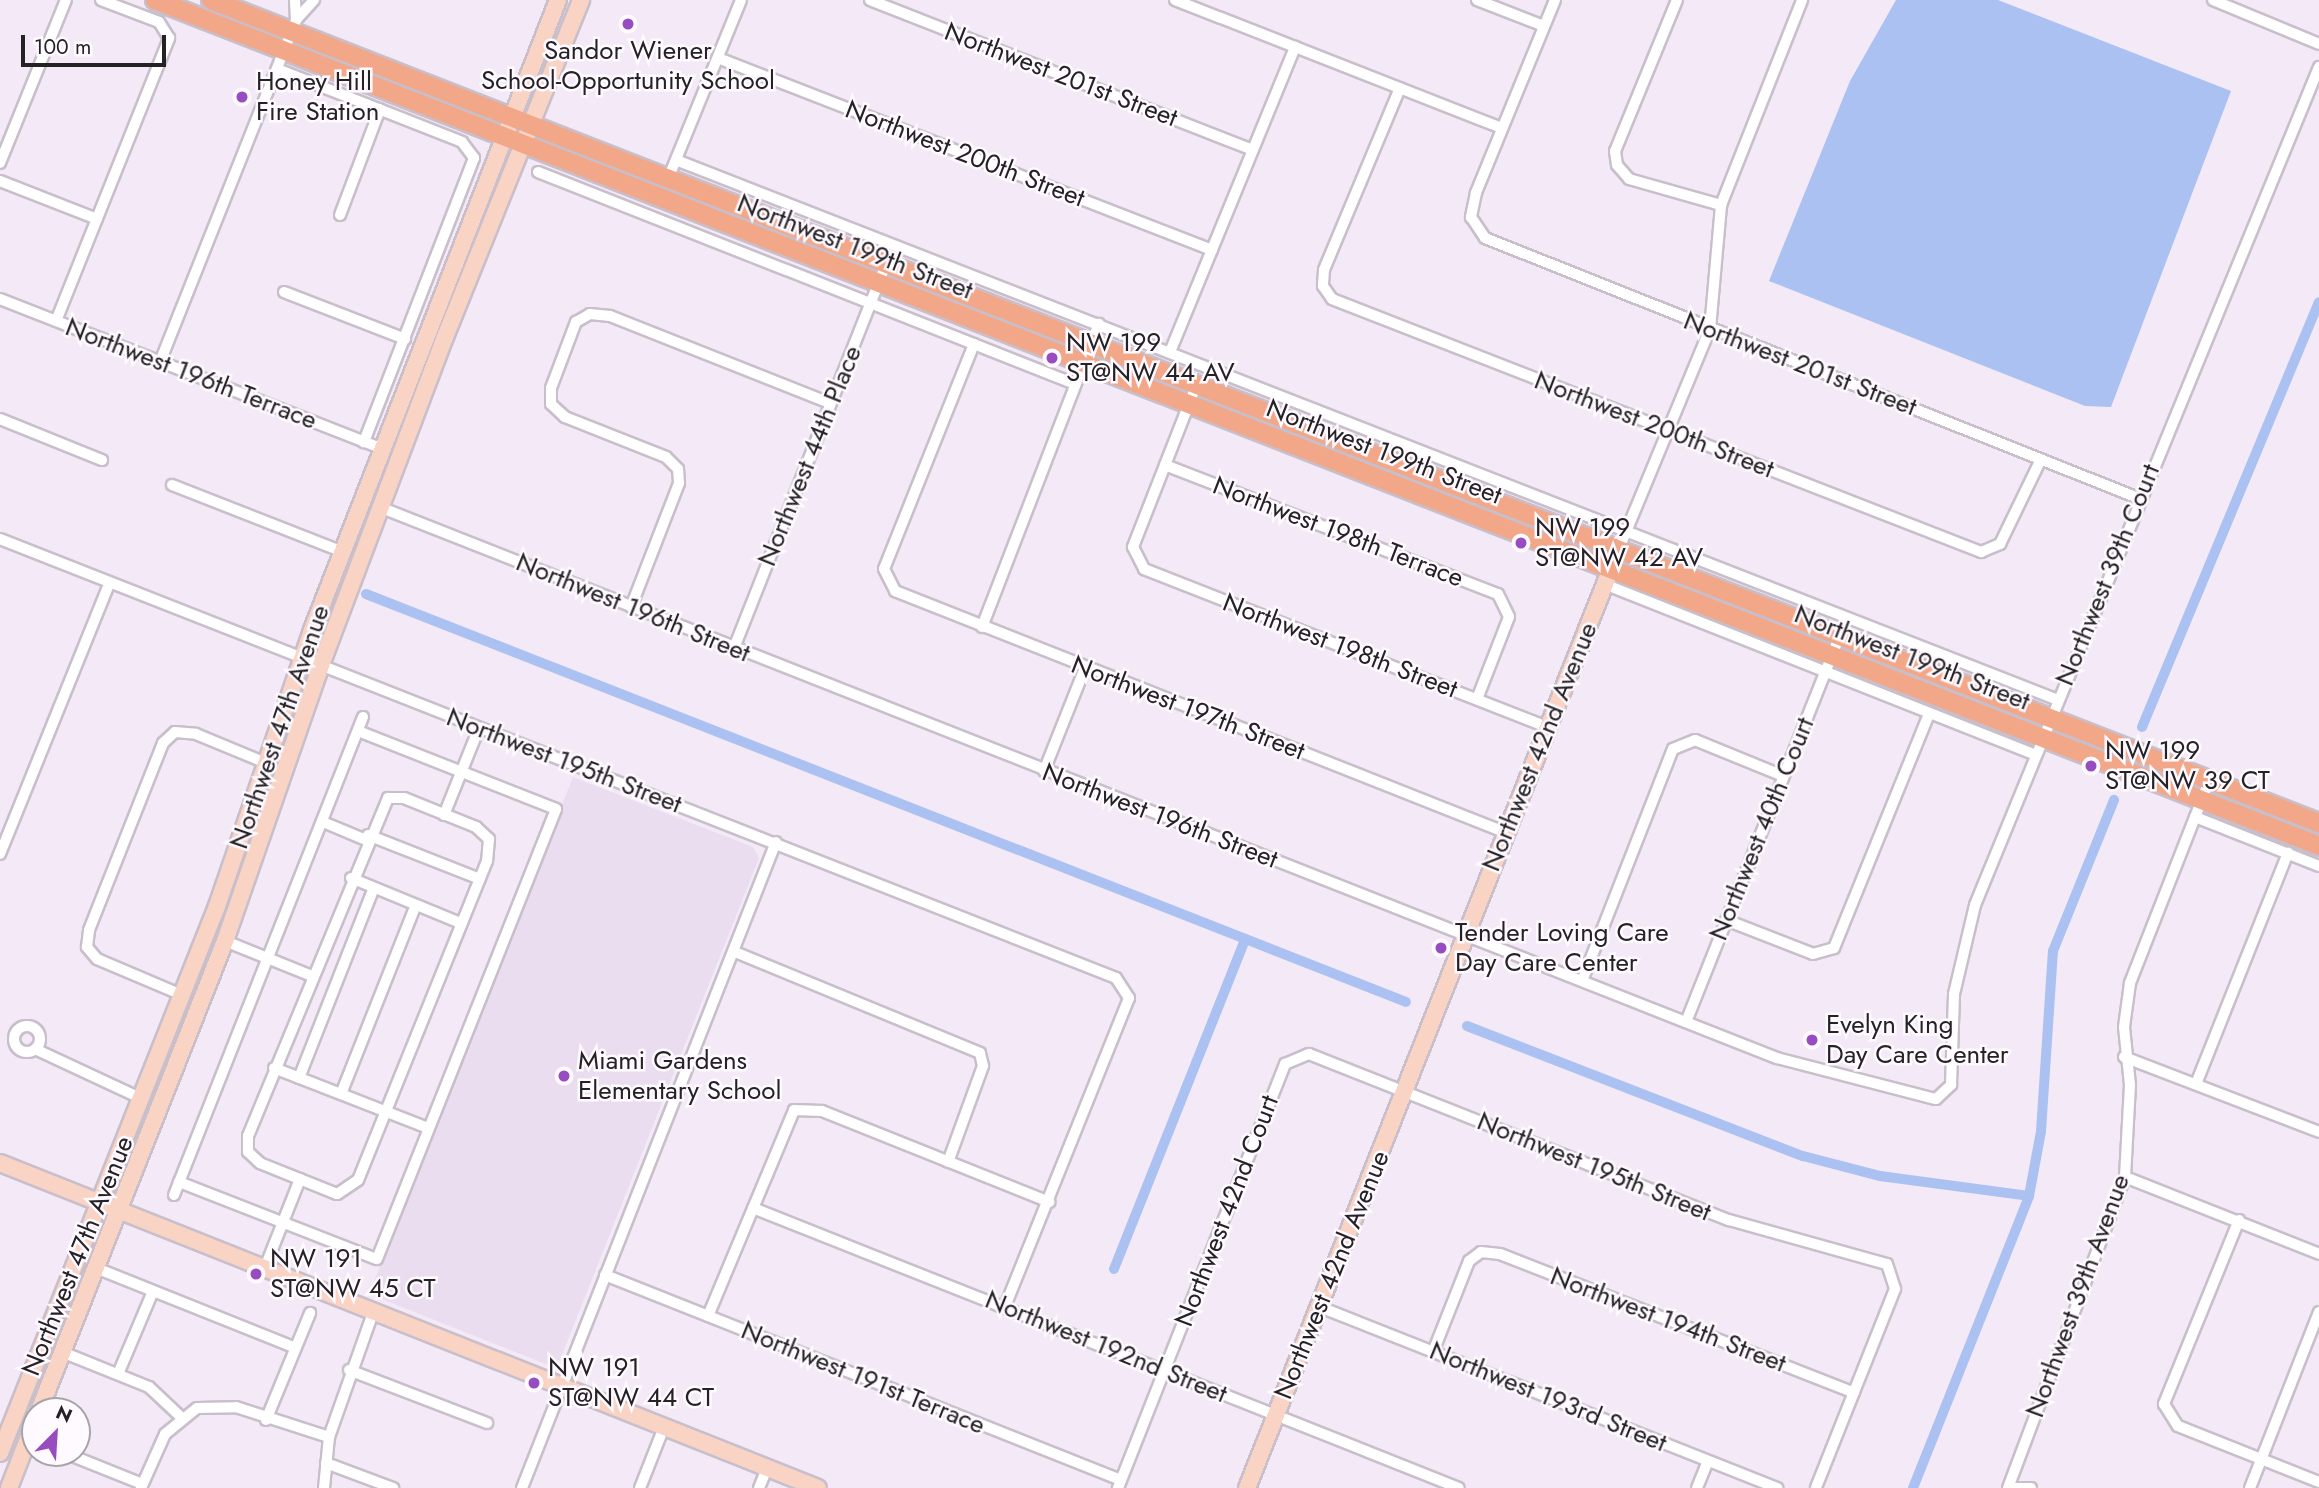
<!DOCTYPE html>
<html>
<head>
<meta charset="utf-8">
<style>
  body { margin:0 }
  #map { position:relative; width:2319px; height:1488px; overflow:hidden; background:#f4eaf7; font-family:Jost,sans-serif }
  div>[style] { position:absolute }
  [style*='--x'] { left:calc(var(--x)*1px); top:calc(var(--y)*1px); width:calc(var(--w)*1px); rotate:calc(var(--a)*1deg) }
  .built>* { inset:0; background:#ebddf0 }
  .water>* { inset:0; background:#abc1f1 }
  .canal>* { height:10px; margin:-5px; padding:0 5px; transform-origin:5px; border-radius:5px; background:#abc1f1 }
  .roads { filter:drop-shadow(2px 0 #c8bfcb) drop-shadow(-2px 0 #c8bfcb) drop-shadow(0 2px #c8bfcb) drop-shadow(0 -2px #c8bfcb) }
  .street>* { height:10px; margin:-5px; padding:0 5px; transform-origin:5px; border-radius:5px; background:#fff }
  .street>.ring { margin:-5px; padding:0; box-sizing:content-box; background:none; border:10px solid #fff; border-radius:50% }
  .secondary>* { height:16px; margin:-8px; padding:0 8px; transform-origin:8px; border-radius:8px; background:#f9d3c4 }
  .primary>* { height:18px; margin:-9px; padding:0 9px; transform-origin:9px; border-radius:9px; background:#f3a789 }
  .dots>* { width:19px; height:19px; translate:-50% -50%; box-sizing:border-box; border:4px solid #fefaff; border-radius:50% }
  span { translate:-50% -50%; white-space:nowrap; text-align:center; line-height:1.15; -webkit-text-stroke:5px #fefaff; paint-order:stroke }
  .poi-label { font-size:26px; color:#252226 }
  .left { translate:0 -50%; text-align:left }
  .street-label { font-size:26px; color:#252226 }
  .north { position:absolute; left:21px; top:1397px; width:70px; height:70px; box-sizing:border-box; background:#fefaff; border:2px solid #a7a4a8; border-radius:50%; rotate:24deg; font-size:19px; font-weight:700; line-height:28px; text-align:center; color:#252226 }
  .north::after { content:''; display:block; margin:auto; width:24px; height:32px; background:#974cbf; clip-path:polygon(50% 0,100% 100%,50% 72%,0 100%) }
  .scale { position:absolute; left:21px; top:35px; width:145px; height:32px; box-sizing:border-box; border:4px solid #252226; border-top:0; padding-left:9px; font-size:21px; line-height:24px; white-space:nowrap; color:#252226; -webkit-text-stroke:5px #fefaff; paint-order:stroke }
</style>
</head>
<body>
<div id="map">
  <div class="built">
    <i style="clip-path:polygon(573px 777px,753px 847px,759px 858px,560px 1360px,548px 1365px,369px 1294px)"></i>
  </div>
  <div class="water">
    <i style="clip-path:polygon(1896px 0,1998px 0,2231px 91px,2111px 407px,2085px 406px,1769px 281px,1850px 81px)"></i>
  </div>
  <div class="canal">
    <i style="--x:366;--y:594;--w:1117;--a:21.42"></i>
    <i style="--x:2142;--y:727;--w:460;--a:-67.4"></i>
    <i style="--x:1467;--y:1026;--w:360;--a:21.2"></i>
    <i style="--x:1803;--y:1156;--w:80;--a:14.6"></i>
    <i style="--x:1880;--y:1176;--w:150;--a:7.6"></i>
    <i style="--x:1114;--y:1269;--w:355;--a:-68.3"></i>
    <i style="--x:1913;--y:1488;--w:314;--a:-68.3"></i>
    <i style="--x:2029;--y:1196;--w:66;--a:-79.5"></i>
    <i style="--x:2041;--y:1131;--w:180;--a:-86.2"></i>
    <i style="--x:2053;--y:951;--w:163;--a:-68"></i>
  </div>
  <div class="roads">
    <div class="street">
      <i style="--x:870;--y:0;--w:411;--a:21.4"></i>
      <i style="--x:1175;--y:0;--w:350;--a:21.4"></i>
      <i style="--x:1477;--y:0;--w:72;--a:21.2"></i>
      <i style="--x:1555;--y:0;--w:209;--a:112.3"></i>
      <i style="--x:1476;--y:193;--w:25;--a:102"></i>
      <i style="--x:1471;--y:217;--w:25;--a:56"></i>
      <i style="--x:1485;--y:238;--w:703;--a:21.71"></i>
      <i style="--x:1677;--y:0;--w:163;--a:112.3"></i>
      <i style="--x:1615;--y:151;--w:14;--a:82"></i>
      <i style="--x:1617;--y:165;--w:18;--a:49"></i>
      <i style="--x:1629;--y:179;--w:96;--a:15.8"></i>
      <i style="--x:2213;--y:0;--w:115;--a:22.5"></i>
      <i style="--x:296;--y:20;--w:27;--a:-48"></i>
      <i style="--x:718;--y:58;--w:530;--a:21.24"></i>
      <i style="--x:277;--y:69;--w:199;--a:21.5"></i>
      <i style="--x:462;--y:142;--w:20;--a:53"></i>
      <i style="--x:474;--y:158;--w:305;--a:111.2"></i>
      <i style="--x:1400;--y:88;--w:197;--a:112.7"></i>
      <i style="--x:1324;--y:270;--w:16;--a:94"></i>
      <i style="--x:1323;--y:286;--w:16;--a:55"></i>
      <i style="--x:1332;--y:299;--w:697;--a:21.3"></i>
      <i style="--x:1981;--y:552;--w:21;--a:-23"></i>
      <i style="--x:2000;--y:544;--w:94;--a:-64.2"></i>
      <i style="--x:676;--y:160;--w:1484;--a:21.34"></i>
      <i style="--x:0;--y:163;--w:176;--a:-68"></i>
      <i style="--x:538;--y:172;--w:577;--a:21.54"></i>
      <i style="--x:668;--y:179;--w:193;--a:-67.8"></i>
      <i style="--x:0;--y:181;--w:104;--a:21.4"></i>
      <i style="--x:340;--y:215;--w:113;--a:-69.3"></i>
      <i style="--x:284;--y:292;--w:130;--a:21.2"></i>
      <i style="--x:0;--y:299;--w:411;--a:21.4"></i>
      <i style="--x:56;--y:321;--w:305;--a:-68.2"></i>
      <i style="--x:169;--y:38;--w:19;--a:-122"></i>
      <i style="--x:159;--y:22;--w:62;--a:-159.2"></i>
      <i style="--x:974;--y:344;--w:242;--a:111.8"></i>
      <i style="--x:884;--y:569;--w:25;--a:63"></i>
      <i style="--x:895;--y:591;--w:658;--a:21.58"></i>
      <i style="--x:1170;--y:352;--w:330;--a:-67.7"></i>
      <i style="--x:160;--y:362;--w:368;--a:-68.3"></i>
      <i style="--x:296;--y:20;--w:20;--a:-93"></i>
      <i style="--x:1196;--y:386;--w:173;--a:111.4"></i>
      <i style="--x:1133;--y:547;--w:25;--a:63"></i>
      <i style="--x:1144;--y:569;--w:435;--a:21.4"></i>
      <i style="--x:0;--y:419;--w:110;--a:21.9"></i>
      <i style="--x:1165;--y:465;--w:357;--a:21.2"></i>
      <i style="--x:1498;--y:594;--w:25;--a:64"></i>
      <i style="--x:1509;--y:617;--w:88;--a:111.3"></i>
      <i style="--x:172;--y:485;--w:184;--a:21.4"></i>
      <i style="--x:382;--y:508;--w:1500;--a:21.52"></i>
      <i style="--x:1777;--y:1058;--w:164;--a:14.5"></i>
      <i style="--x:1936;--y:1099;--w:21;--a:-43"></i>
      <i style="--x:1951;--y:1085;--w:91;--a:-88.1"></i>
      <i style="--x:1954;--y:994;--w:91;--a:-76.7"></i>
      <i style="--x:1975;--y:905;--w:906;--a:-67.68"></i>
      <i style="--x:0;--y:539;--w:1199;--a:21.47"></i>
      <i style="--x:1116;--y:978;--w:24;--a:57"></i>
      <i style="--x:1129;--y:998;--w:333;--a:111.9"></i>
      <i style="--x:1618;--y:551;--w:240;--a:-67.5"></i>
      <i style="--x:1710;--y:329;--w:124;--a:-84.9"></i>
      <i style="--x:1721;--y:205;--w:220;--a:-68.4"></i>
      <i style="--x:1604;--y:584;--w:464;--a:21.6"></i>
      <i style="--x:631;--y:607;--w:133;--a:-68.8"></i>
      <i style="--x:679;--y:483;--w:14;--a:-94"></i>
      <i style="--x:678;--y:469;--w:17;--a:-135"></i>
      <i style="--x:666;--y:457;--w:109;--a:-158.4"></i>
      <i style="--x:565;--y:417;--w:19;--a:-137"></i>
      <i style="--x:551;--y:404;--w:16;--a:-90"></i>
      <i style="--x:551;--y:388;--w:71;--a:-69.3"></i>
      <i style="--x:576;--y:322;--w:16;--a:-30"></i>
      <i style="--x:590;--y:314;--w:20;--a:6"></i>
      <i style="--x:610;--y:316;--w:237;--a:21.6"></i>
      <i style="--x:982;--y:627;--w:325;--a:-68.9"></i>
      <i style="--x:734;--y:648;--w:413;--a:-68.4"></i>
      <i style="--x:1044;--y:771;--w:111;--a:-68.3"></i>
      <i style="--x:388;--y:798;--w:16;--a:0"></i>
      <i style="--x:404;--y:798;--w:78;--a:21.9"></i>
      <i style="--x:476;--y:827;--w:18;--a:43"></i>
      <i style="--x:489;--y:839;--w:22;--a:95"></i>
      <i style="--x:487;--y:861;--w:344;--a:112"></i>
      <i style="--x:358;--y:1180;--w:25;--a:146"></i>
      <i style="--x:337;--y:1194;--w:83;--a:-158.1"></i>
      <i style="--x:260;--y:1163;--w:16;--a:-137"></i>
      <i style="--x:248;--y:1152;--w:16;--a:-90"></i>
      <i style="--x:248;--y:1136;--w:366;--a:-67.5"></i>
      <i style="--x:444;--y:815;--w:94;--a:-68.1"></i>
      <i style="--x:2195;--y:817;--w:133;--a:21.6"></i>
      <i style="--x:323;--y:822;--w:47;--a:22.7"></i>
      <i style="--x:368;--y:835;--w:120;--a:21.4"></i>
      <i style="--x:0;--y:854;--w:293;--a:-68"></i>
      <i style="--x:351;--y:878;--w:118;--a:22.4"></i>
      <i style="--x:1726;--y:920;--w:93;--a:21.3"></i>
      <i style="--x:1813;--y:954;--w:22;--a:-16"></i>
      <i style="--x:1834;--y:948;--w:253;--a:-67.9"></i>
      <i style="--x:225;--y:941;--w:94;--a:21.9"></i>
      <i style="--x:735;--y:952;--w:265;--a:22.4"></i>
      <i style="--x:980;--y:1053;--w:13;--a:77"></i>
      <i style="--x:983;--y:1066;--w:102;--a:110"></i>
      <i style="--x:1582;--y:981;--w:249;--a:-68.6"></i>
      <i style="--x:1673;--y:749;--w:24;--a:-22"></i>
      <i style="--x:1695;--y:740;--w:95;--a:22.2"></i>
      <i style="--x:182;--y:995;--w:92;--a:-157"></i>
      <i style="--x:97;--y:959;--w:16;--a:-130"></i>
      <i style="--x:87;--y:947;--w:17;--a:-83"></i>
      <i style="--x:89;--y:930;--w:201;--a:-68.4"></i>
      <i style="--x:163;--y:743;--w:16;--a:-43"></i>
      <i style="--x:175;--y:732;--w:21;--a:5"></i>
      <i style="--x:196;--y:734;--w:76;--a:22.5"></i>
      <i style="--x:1686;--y:1022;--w:414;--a:-68.3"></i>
      <i class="ring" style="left:14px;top:1026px;width:16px;height:16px"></i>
      <i style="--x:35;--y:1049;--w:116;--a:25"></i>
      <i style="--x:2124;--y:1057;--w:209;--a:21"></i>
      <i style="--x:274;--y:1068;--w:165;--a:21.3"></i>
      <i style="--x:299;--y:1078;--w:204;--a:-68.5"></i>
      <i style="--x:2196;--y:1084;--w:249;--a:-68.3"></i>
      <i style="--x:341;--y:1094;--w:203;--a:-68.4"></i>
      <i style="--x:2125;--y:1177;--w:209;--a:21.6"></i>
      <i style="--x:179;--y:1182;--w:212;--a:21.3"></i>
      <i style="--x:377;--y:1259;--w:484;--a:-68.3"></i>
      <i style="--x:556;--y:809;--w:213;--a:-158.5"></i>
      <i style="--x:174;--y:1195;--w:514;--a:-68.43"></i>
      <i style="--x:753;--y:1208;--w:759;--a:21.63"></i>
      <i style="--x:2239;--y:1220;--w:199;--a:112.2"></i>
      <i style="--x:2164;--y:1404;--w:26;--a:58"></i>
      <i style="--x:2178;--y:1426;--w:152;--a:21.7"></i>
      <i style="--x:96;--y:1268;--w:215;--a:21.8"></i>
      <i style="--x:264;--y:1270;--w:98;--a:-68.4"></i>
      <i style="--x:605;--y:1275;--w:555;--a:21.67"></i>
      <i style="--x:1320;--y:1307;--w:492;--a:21.6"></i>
      <i style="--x:708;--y:1316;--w:223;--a:-67.3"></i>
      <i style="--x:794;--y:1110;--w:28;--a:2"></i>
      <i style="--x:822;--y:1111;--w:245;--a:21.8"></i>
      <i style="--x:62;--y:1352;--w:94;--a:21.9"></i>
      <i style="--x:149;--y:1387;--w:44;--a:43.2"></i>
      <i style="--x:1433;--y:1352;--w:98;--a:-68.4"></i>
      <i style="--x:1469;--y:1261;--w:15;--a:-37"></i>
      <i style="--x:1481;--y:1252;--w:19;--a:6"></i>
      <i style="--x:1500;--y:1254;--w:380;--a:21.4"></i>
      <i style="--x:349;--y:1370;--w:148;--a:21"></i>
      <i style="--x:118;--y:1374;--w:90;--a:-67.1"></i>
      <i style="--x:266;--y:1420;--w:116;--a:-67.6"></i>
      <i style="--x:65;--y:1453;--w:83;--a:21.9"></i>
      <i style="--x:326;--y:1463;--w:72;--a:20.5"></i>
      <i style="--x:141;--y:1488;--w:59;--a:-66"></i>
      <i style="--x:165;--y:1434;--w:41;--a:-39.1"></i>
      <i style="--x:197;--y:1408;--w:39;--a:-1"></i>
      <i style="--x:236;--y:1407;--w:98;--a:17.9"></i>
      <i style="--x:324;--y:1488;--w:51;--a:-84.4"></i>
      <i style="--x:329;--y:1437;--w:132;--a:-70.5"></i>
      <i style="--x:522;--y:1488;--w:694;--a:-68.54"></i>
      <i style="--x:640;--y:1488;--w:66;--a:-68.5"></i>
      <i style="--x:759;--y:1488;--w:22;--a:-68"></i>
      <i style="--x:1118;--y:1488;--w:456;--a:-68.5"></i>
      <i style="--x:1285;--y:1064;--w:26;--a:-23"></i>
      <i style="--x:1309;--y:1054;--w:452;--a:21.6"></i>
      <i style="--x:1729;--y:1220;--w:164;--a:15.6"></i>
      <i style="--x:1887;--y:1264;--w:26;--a:72"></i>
      <i style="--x:1895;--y:1289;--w:214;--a:111.7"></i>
      <i style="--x:1697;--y:1488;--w:29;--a:-68"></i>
      <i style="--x:2008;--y:1488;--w:332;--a:-69.4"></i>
      <i style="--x:2125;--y:1177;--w:92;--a:-86.9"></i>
      <i style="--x:2130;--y:1085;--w:58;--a:-95.9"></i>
      <i style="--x:2124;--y:1027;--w:44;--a:-82.2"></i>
      <i style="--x:2130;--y:983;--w:217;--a:-68.6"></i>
      <i style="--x:2014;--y:1488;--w:17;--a:0"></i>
      <i style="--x:2250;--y:1488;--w:189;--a:-68.6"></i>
    </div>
    <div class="secondary">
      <i style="--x:0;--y:1163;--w:880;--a:21.67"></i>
      <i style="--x:39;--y:1411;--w:505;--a:-68.41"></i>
      <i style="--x:225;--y:941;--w:292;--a:-70.8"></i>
      <i style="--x:321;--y:665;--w:351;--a:-69.3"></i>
      <i style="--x:445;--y:337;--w:363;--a:-68"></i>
      <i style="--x:0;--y:1453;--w:588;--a:-68.36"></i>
      <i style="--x:217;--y:906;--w:292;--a:-71"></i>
      <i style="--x:312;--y:630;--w:676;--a:-68.67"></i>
      <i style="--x:9;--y:1488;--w:72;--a:-68.8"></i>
      <i style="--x:1247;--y:1488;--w:1008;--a:-68.4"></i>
    </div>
    <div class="primary">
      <i style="--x:155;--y:0;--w:2323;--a:21.35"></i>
      <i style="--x:211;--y:0;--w:2263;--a:21.33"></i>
    </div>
  </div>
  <div class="dots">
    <i style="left:628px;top:24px;background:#974cbf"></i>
    <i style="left:242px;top:97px;background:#974cbf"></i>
    <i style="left:1052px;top:358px;background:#974cbf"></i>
    <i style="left:1521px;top:543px;background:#974cbf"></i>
    <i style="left:2091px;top:766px;background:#974cbf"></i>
    <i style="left:1441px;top:948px;background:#974cbf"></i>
    <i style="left:1812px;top:1040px;background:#974cbf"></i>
    <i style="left:564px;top:1076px;background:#974cbf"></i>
    <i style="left:256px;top:1274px;background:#974cbf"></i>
    <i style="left:534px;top:1383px;background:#974cbf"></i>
  </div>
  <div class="poi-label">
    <span style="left:628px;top:66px">Sandor Wiener<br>School-Opportunity School</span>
    <span class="left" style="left:256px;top:97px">Honey Hill<br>Fire Station</span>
    <span class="left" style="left:1066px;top:358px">NW 199<br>ST@NW 44 AV</span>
    <span class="left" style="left:1535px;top:543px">NW 199<br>ST@NW 42 AV</span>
    <span class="left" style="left:2105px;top:766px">NW 199<br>ST@NW 39 CT</span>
    <span class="left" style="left:1455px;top:948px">Tender Loving Care<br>Day Care Center</span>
    <span class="left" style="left:1826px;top:1040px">Evelyn King<br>Day Care Center</span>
    <span class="left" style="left:578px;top:1076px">Miami Gardens<br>Elementary School</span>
    <span class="left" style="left:270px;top:1274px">NW 191<br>ST@NW 45 CT</span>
    <span class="left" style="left:548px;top:1383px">NW 191<br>ST@NW 44 CT</span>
  </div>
  <div class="street-label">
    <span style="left:1061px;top:75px;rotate:21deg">Northwest 201st Street</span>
    <span style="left:965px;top:154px;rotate:21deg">Northwest 200th Street</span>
    <span style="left:855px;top:247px;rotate:21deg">Northwest 199th Street</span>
    <span style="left:1800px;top:364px;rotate:21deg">Northwest 201st Street</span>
    <span style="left:191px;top:374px;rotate:21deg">Northwest 196th Terrace</span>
    <span style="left:1654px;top:425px;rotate:21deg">Northwest 200th Street</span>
    <span style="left:1384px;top:452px;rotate:21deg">Northwest 199th Street</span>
    <span style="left:810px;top:456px;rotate:-68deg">Northwest 44th Place</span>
    <span style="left:1338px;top:532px;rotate:21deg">Northwest 198th Terrace</span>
    <span style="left:2108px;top:575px;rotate:-68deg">Northwest 39th Court</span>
    <span style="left:633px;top:608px;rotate:22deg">Northwest 196th Street</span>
    <span style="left:1340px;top:646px;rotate:21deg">Northwest 198th Street</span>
    <span style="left:1912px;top:658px;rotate:21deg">Northwest 199th Street</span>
    <span style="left:1188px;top:708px;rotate:21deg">Northwest 197th Street</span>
    <span style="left:280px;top:727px;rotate:-71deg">Northwest 47th Avenue</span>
    <span style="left:1540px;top:747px;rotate:-68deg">Northwest 42nd Avenue</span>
    <span style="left:564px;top:761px;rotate:21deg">Northwest 195th Street</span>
    <span style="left:1160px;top:816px;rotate:21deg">Northwest 196th Street</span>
    <span style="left:1762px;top:829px;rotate:-68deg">Northwest 40th Court</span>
    <span style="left:1594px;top:1167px;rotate:22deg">Northwest 195th Street</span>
    <span style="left:1227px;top:1211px;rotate:-69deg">Northwest 42nd Court</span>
    <span style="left:78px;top:1256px;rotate:-68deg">Northwest 47th Avenue</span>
    <span style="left:1332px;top:1275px;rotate:-68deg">Northwest 42nd Avenue</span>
    <span style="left:2078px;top:1296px;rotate:-70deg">Northwest 39th Avenue</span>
    <span style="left:1668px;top:1320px;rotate:21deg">Northwest 194th Street</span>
    <span style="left:1106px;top:1347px;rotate:22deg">Northwest 192nd Street</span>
    <span style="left:863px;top:1378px;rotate:22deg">Northwest 191st Terrace</span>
    <span style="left:1548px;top:1397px;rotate:22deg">Northwest 193rd Street</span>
  </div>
  <div class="north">N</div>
  <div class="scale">100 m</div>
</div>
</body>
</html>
